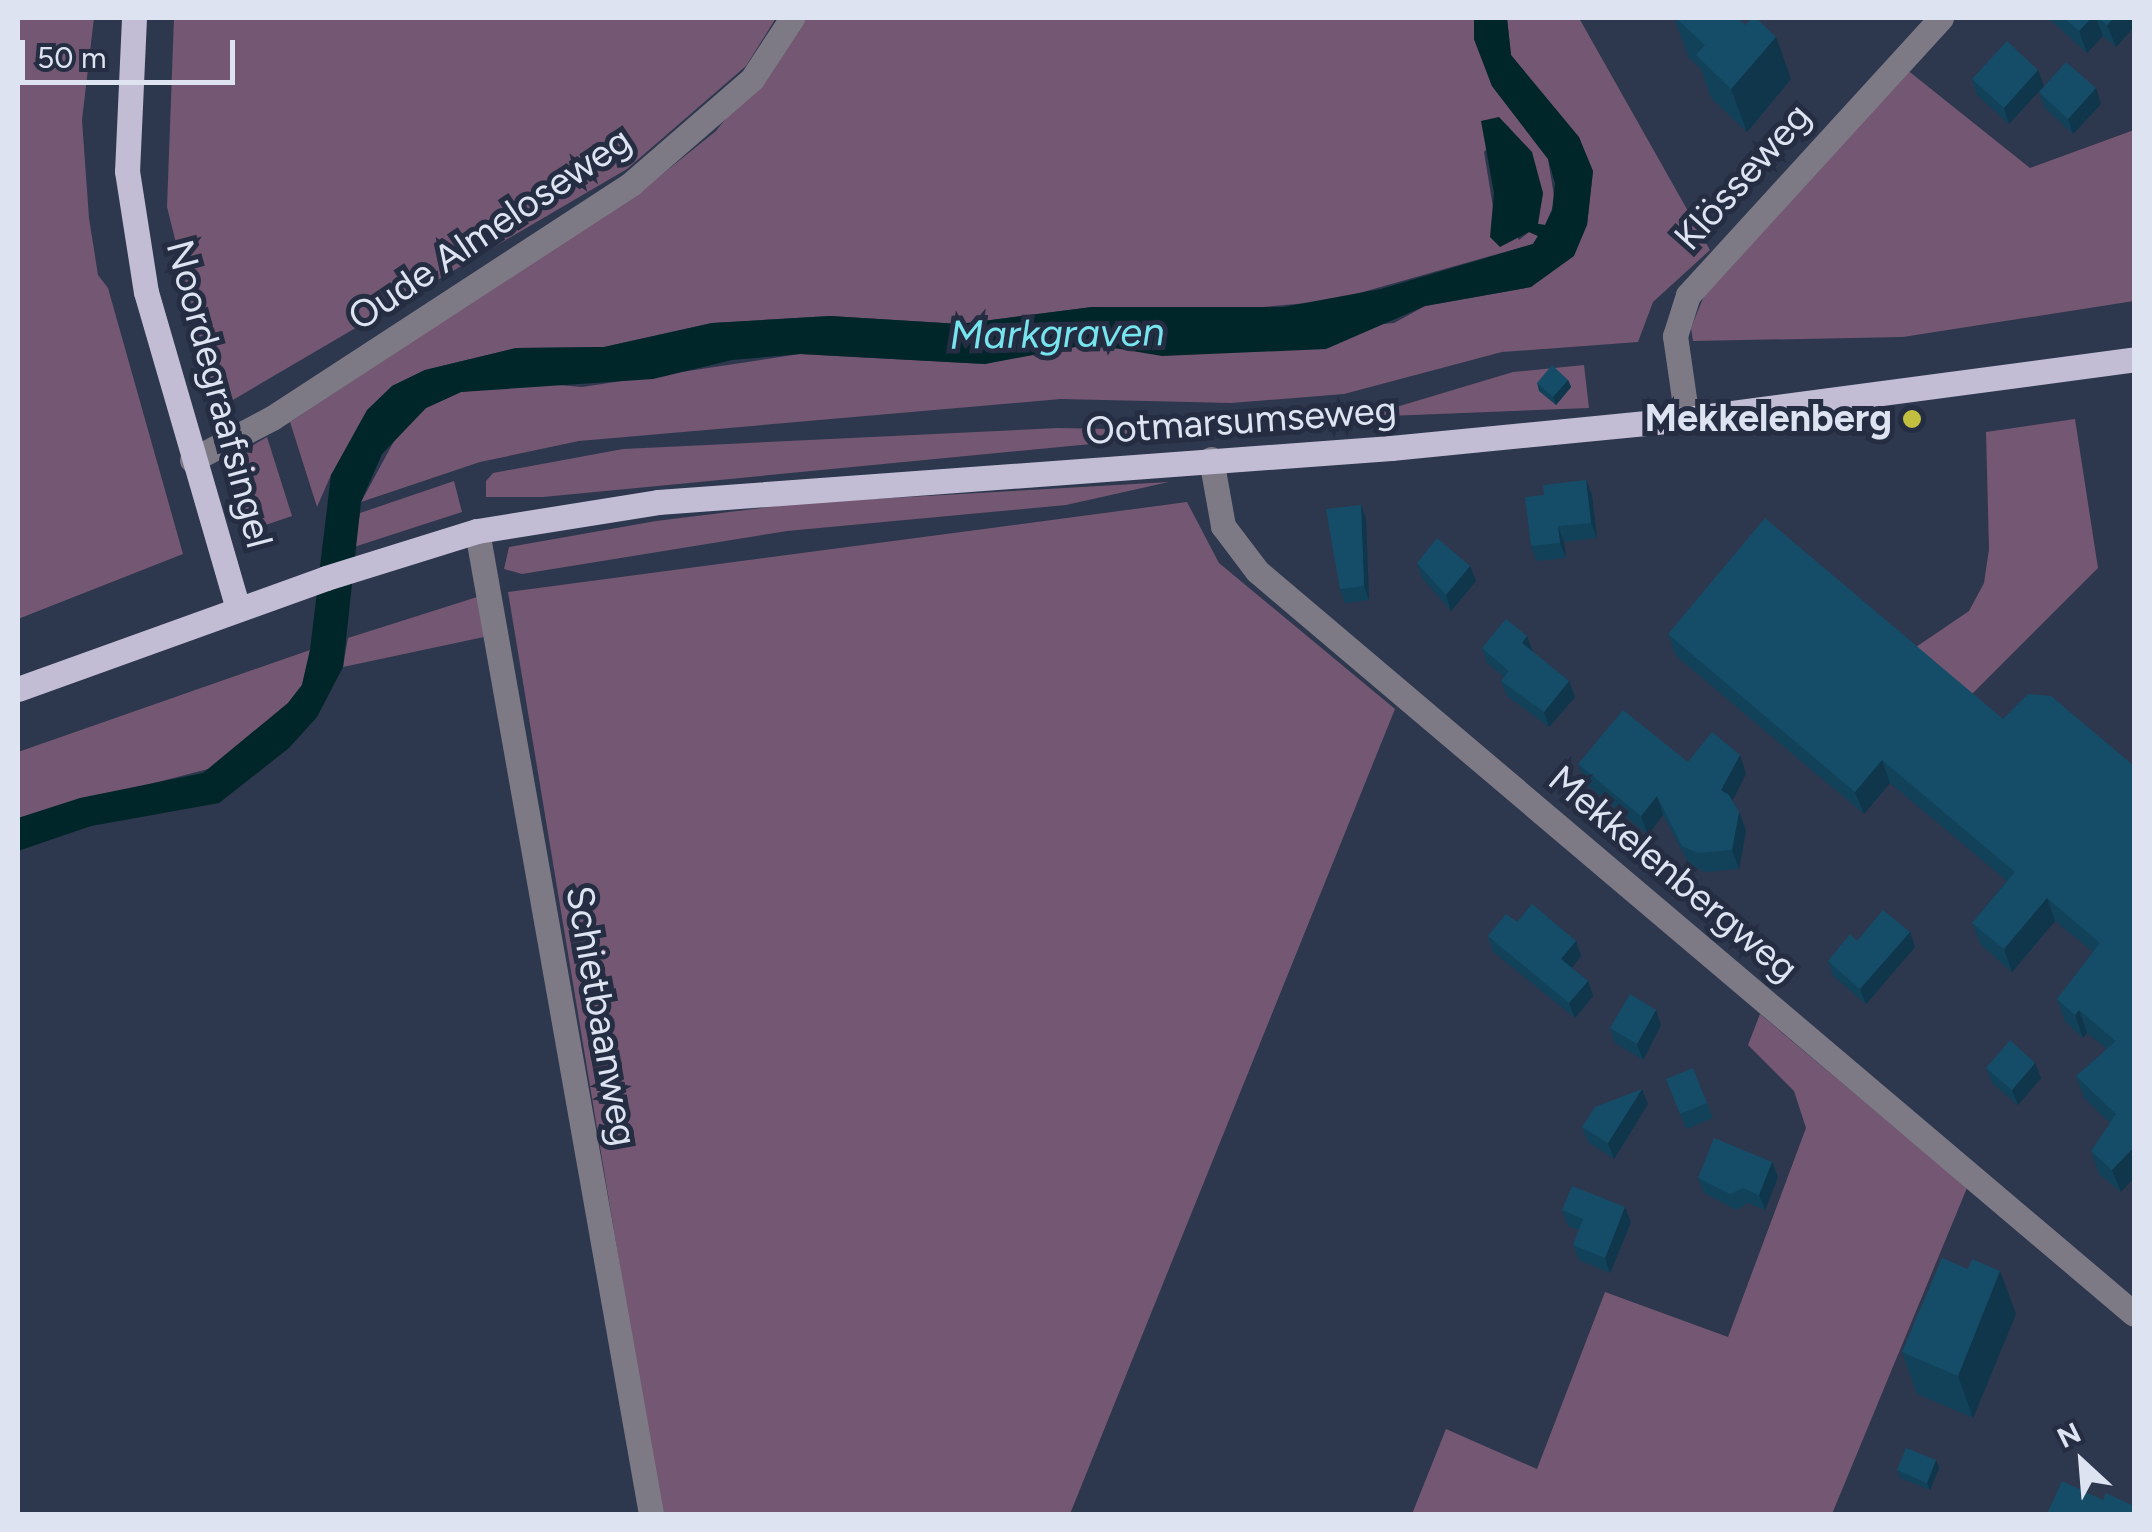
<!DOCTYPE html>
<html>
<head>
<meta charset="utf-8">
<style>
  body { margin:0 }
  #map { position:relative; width:2152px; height:1532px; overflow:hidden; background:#2d374d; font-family:Figtree,sans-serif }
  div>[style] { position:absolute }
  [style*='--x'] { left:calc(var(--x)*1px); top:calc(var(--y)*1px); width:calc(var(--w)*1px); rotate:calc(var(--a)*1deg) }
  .green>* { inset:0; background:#745772 }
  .water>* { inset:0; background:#002629 }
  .minor>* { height:25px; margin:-12.5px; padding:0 12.5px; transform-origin:12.5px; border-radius:12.5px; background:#7d7a86 }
  .major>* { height:25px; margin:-12.5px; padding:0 12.5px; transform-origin:12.5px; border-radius:12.5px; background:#c2bcd4 }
  .wall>* { inset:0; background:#12425a }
  .shaded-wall>* { inset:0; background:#0f364a }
  .building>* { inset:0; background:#154d69 }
  .dots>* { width:28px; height:28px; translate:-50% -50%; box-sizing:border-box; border:5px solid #242d42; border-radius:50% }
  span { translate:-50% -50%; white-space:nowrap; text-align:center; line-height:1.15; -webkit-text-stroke:10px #242d42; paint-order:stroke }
  .street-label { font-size:38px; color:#dde3f1 }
  .poi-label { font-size:38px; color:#dde3f1; font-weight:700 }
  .right { translate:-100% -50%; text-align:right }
  .water-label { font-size:40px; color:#76e5ee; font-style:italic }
  .frame { position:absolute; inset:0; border:20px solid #dde3f1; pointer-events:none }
  .north { position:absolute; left:2032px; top:1412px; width:100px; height:100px; -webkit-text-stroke:8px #242d42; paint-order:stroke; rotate:334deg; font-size:28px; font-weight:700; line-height:40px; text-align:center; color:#dde3f1 }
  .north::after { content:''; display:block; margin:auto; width:35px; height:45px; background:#dde3f1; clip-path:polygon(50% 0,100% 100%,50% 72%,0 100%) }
  .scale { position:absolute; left:20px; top:40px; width:215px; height:45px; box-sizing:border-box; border:5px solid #dde3f1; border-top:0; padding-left:12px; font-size:30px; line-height:35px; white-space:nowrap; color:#dde3f1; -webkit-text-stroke:8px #242d42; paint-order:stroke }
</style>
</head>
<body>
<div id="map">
  <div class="green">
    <i style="clip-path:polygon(18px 18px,94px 18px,82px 120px,89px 218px,98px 275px,108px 288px,183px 554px,18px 619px)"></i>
    <i style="clip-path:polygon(174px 18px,776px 18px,746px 66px,627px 169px,226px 404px,211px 383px,167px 207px)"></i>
    <i style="clip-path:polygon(805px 18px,1474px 18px,1474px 39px,1492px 86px,1548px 159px,1555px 202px,1545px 225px,1537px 224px,1543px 193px,1508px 126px,1484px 152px,1493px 207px,1519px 240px,1529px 232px,1538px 236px,1533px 244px,1331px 301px,1228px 310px,1092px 307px,960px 324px,830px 316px,712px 323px,604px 347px,516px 348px,425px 370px,392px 386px,331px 475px,317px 507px,290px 422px,640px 192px,716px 131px)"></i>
    <i style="clip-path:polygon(1507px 18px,1579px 18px,1710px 250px,1653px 302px,1638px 342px,1502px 352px,1344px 394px,1231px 403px,1061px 399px,579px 441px,480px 462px,361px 502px,399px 432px,426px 408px,461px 392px,536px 383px,582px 387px,800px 354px,985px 364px,1057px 345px,1124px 349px,1394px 323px,1425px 306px,1531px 287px,1587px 225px,1593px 171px,1511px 55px)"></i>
    <i style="clip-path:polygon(1906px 69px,2030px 168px,2134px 130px,2134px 301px,1903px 337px,1693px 341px,1691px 328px,1711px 278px)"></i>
    <i style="clip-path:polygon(1584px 365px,1589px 408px,1363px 417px,1513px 372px)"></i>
    <i style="clip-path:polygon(2075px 419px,2098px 568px,1969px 697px,1916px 647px,1969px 611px,1984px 583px,1989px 549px,1986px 432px)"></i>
    <i style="clip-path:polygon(1057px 428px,1169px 430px,1164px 437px,543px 497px,486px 497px,486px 481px,493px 473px,623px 449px)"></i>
    <i style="clip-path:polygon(267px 437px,292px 516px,251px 530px,226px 461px)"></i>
    <i style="clip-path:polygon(454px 481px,462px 512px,354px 547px,360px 513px)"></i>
    <i style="clip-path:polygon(1169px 482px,1066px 505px,787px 531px,522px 574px,504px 569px,509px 547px,656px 521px,802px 503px)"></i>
    <i style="clip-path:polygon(1187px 502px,1219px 563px,1395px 709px,1070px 1514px,661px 1514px,508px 592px)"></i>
    <i style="clip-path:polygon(477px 597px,484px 637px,343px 667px,348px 638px)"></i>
    <i style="clip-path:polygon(310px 650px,302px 685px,288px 703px,216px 767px,18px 818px,18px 752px)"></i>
    <i style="clip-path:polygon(1760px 1014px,1967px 1188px,1832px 1514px,1412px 1514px,1446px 1429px,1537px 1469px,1605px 1292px,1728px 1337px,1806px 1128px,1794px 1091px,1748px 1045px)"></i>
  </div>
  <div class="water">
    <i style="clip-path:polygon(1474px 18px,1507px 18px,1511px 55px,1579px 137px,1593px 171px,1587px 225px,1574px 256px,1531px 287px,1425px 306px,1326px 349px,1162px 356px,1091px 344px,985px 364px,800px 354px,732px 360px,653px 379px,461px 392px,426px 408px,382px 454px,361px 502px,343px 667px,317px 717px,289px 748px,219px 803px,91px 826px,18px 851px,18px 818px,80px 798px,203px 773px,288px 703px,302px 685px,310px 650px,331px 475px,367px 410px,392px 386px,425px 370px,516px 348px,604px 347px,712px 323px,830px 316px,960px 324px,1092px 307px,1283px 307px,1381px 289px,1533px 244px,1538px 236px,1529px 232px,1500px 247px,1490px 237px,1494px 193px,1481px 121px,1499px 117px,1532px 152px,1543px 193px,1538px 224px,1545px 225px,1552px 211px,1555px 183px,1548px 159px,1492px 86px,1474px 39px)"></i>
  </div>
  <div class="minor">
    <i style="--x:1687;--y:419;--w:84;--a:-98.2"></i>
    <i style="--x:1675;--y:336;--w:43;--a:-72.4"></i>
    <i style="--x:1688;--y:295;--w:375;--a:-47.6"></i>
    <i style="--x:1211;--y:459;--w:68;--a:79.8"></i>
    <i style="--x:1223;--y:526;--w:56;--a:52.9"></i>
    <i style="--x:1257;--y:571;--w:1149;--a:40.27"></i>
    <i style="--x:192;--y:460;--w:90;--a:-27.7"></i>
    <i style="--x:272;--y:418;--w:430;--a:-33.1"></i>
    <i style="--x:632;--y:183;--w:159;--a:-40.9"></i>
    <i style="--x:752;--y:79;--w:73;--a:-56.7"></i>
    <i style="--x:477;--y:531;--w:998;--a:79.96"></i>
  </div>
  <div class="major">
    <i style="--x:134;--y:18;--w:153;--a:92.6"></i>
    <i style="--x:127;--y:171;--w:122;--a:81.1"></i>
    <i style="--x:146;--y:292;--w:330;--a:73.8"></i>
    <i style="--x:18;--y:689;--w:327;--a:-19.8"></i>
    <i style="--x:326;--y:578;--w:158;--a:-17.3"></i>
    <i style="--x:477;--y:531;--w:183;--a:-9.1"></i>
    <i style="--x:658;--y:502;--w:735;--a:-4.21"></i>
    <i style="--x:1391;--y:448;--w:297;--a:-5.6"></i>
    <i style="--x:1687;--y:419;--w:451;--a:-7.6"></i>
  </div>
  <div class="wall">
    <i style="clip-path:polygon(1674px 18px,1738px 18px,1791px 79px,1747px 132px,1711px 98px,1701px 69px,1689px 58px)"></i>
    <i style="clip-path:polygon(2048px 18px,2134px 18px,2134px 27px,2116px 47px,2103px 36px,2087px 53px)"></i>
    <i style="clip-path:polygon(2038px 70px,2009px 124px,1977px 95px,1972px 79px)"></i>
    <i style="clip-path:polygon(2039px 92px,2101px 104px,2073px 134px,2044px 107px)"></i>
    <i style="clip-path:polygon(1568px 380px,1571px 387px,1556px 405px,1539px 391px,1537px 383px)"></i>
    <i style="clip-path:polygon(1592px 495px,1597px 538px,1564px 542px,1566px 558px,1536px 561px,1531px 546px)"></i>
    <i style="clip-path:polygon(1361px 505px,1366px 519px,1369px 600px,1345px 603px,1340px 589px)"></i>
    <i style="clip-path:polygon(1417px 563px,1470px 566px,1476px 581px,1451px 611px,1422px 578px)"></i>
    <i style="clip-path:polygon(1668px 634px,2003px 719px,2134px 766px,2121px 1192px,2099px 1174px,2091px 1151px,2110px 1123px,2084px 1098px,2076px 1076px,2107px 1049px,2087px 1033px,2083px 1038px,2065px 1021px,2057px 999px,2093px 952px,2055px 921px,2012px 972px,1981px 945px,1972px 923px,2007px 881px,1890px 783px,1864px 814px,1676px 656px)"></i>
    <i style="clip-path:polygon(1482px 648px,1532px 652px,1569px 681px,1575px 697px,1549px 727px,1507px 696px,1501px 681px,1504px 677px,1487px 663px)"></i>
    <i style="clip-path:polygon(1688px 762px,1746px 774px,1732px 800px,1739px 812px,1746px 831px,1739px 869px,1705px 872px,1689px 864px,1663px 815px,1648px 835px,1585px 783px,1578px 764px)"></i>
    <i style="clip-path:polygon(1517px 922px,1576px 941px,1581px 956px,1572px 968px,1588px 981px,1593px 996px,1575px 1018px,1493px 952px,1488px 936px)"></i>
    <i style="clip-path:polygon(1910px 932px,1915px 947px,1866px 1004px,1833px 976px,1828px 961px,1857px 941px)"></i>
    <i style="clip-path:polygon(1661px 1025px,1643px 1060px,1615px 1043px,1610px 1028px)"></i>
    <i style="clip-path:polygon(1986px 1068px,2041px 1078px,2018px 1105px,1992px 1083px)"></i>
    <i style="clip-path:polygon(1666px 1079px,1707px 1103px,1713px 1118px,1686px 1129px)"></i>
    <i style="clip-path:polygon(1648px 1104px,1614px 1159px,1588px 1142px,1582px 1127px)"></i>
    <i style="clip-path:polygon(1772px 1162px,1778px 1177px,1765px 1210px,1748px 1203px,1736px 1210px,1704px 1193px,1698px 1178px)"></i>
    <i style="clip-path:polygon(1562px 1210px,1631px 1222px,1610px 1273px,1579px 1260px,1573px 1245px,1579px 1230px,1568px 1226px)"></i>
    <i style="clip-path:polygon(2016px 1314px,1973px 1418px,1917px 1394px,1902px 1352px)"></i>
    <i style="clip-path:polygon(1939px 1468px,1930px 1490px,1900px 1478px,1897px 1470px)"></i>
  </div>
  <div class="shaded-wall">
    <i style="clip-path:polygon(2091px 18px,2096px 18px,2103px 36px,2087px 53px,2079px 31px)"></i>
    <i style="clip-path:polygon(2114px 18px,2134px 18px,2134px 27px,2116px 47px,2107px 25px)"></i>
    <i style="clip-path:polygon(1776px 37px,1791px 79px,1747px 132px,1731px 89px)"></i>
    <i style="clip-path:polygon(2038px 70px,2044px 86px,2009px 124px,2004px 108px)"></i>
    <i style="clip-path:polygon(2096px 88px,2101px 104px,2073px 134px,2068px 119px)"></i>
    <i style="clip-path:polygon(1568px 380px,1571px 387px,1556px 405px,1553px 397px)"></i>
    <i style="clip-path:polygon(1586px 480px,1592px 495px,1597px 538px,1591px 523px)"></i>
    <i style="clip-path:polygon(1361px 505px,1366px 519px,1369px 600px,1364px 586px)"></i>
    <i style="clip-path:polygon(1558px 526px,1564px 542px,1566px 558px,1560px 543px)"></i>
    <i style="clip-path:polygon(1470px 566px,1476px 581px,1451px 611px,1446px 595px)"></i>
    <i style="clip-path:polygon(1527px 636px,1533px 652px,1522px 643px)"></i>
    <i style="clip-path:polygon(1569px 681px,1575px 697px,1549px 727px,1544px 712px)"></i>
    <i style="clip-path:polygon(1740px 755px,1746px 774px,1728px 809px,1721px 790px)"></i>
    <i style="clip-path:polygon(1882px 760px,1890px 783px,1864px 814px,1855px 792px)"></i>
    <i style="clip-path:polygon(1657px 796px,1663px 815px,1648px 835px,1641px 816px)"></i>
    <i style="clip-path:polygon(1739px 812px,1746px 831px,1739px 869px,1732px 850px)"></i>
    <i style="clip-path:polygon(2047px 898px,2055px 921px,2012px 972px,2004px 949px)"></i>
    <i style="clip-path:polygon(1910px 932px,1915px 947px,1866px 1004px,1860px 989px)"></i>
    <i style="clip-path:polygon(1576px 941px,1581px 956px,1567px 974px,1561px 959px)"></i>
    <i style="clip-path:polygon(1588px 981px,1593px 996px,1575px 1018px,1569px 1003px)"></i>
    <i style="clip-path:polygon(1656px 1010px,1661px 1025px,1643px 1060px,1637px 1044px)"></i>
    <i style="clip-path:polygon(2079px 1010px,2087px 1033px,2083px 1038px,2075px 1015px)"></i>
    <i style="clip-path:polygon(2035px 1063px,2041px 1078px,2018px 1105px,2012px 1090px)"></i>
    <i style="clip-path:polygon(1642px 1089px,1648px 1104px,1614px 1159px,1608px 1143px)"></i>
    <i style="clip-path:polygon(2134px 1147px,2134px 1178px,2121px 1192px,2112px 1170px)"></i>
    <i style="clip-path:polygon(1772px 1162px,1778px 1177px,1765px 1210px,1759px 1195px)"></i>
    <i style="clip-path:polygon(1625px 1207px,1631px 1222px,1610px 1273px,1605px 1258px)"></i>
    <i style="clip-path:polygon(2000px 1271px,2016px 1314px,1973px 1418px,1958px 1376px)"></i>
    <i style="clip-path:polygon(1936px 1460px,1939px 1468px,1930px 1490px,1927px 1483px)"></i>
  </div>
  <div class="building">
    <i style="clip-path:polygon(1676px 18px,1738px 18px,1745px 25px,1752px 18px,1756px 18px,1776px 37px,1731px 89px,1696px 55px,1705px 45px)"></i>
    <i style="clip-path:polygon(2064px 18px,2091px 18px,2079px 31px)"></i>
    <i style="clip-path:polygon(2099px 18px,2114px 18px,2107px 25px)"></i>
    <i style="clip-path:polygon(2007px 41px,2038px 70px,2004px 108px,1972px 79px)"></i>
    <i style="clip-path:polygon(2066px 62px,2096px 88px,2068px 119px,2039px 92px)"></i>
    <i style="clip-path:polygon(1552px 365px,1568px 380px,1553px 397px,1537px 383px)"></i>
    <i style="clip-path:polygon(1586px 480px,1591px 523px,1558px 526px,1560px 543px,1531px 546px,1525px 497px,1544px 495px,1543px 485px)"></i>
    <i style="clip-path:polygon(1361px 505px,1364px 586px,1340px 589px,1326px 509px)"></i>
    <i style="clip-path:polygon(1765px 518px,2003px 719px,2028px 694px,2051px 696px,2134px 766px,2134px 1147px,2112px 1170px,2091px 1151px,2116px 1114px,2076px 1076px,2116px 1041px,2079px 1010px,2075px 1015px,2057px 999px,2100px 943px,2047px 898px,2004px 949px,1972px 923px,2015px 872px,1882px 760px,1855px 792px,1668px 634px)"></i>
    <i style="clip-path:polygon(1437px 538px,1470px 566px,1446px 595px,1417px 563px)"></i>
    <i style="clip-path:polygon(1506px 619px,1527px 636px,1522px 643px,1569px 681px,1544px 712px,1501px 681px,1509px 671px,1482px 648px)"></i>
    <i style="clip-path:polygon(1623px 710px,1688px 762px,1712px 732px,1740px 755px,1721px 790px,1729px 795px,1739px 812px,1732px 850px,1698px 853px,1682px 846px,1657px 796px,1641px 816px,1578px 764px)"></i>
    <i style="clip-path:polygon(1532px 904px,1576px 941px,1561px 959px,1588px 981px,1569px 1003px,1488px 936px,1506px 914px,1517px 922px)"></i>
    <i style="clip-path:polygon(1883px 910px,1910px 932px,1860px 989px,1828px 961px,1850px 934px,1857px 941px)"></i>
    <i style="clip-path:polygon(1630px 994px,1656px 1010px,1637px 1044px,1610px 1028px)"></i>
    <i style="clip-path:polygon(2010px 1040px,2035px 1063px,2012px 1090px,1986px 1068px)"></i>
    <i style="clip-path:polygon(1693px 1068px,1707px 1103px,1680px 1114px,1666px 1079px)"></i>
    <i style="clip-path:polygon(1642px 1089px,1608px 1143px,1582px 1127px,1595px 1107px)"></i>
    <i style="clip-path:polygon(1714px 1138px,1772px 1162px,1759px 1195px,1743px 1188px,1730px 1194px,1698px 1178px)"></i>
    <i style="clip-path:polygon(1572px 1186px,1625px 1207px,1605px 1258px,1573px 1245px,1583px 1219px,1562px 1210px)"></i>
    <i style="clip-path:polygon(1942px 1258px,1968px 1269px,1972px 1259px,2000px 1271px,1958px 1376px,1902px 1352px)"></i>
    <i style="clip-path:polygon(1906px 1448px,1936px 1460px,1927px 1483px,1897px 1470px)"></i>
    <i style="clip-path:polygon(2062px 1481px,2103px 1500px,2106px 1493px,2134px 1506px,2134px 1514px,2047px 1514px)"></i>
  </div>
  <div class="dots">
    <i style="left:1912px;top:419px;background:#c1be40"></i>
  </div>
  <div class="street-label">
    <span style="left:1743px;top:177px;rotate:-48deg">Klösseweg</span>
    <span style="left:490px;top:229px;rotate:-34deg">Oude Almeloseweg</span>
    <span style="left:219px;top:394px;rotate:75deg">Noordegraafsingel</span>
    <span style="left:1241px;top:421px;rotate:-4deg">Ootmarsumseweg</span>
    <span style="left:1673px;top:874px;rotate:40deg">Mekkelenbergweg</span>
    <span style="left:601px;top:1016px;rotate:80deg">Schietbaanweg</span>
  </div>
  <div class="poi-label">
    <span class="right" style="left:1892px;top:419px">Mekkelenberg</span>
  </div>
  <div class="water-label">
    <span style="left:1057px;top:333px;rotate:-1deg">Markgraven</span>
  </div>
  <div class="frame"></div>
  <div class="north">N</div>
  <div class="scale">50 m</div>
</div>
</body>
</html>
